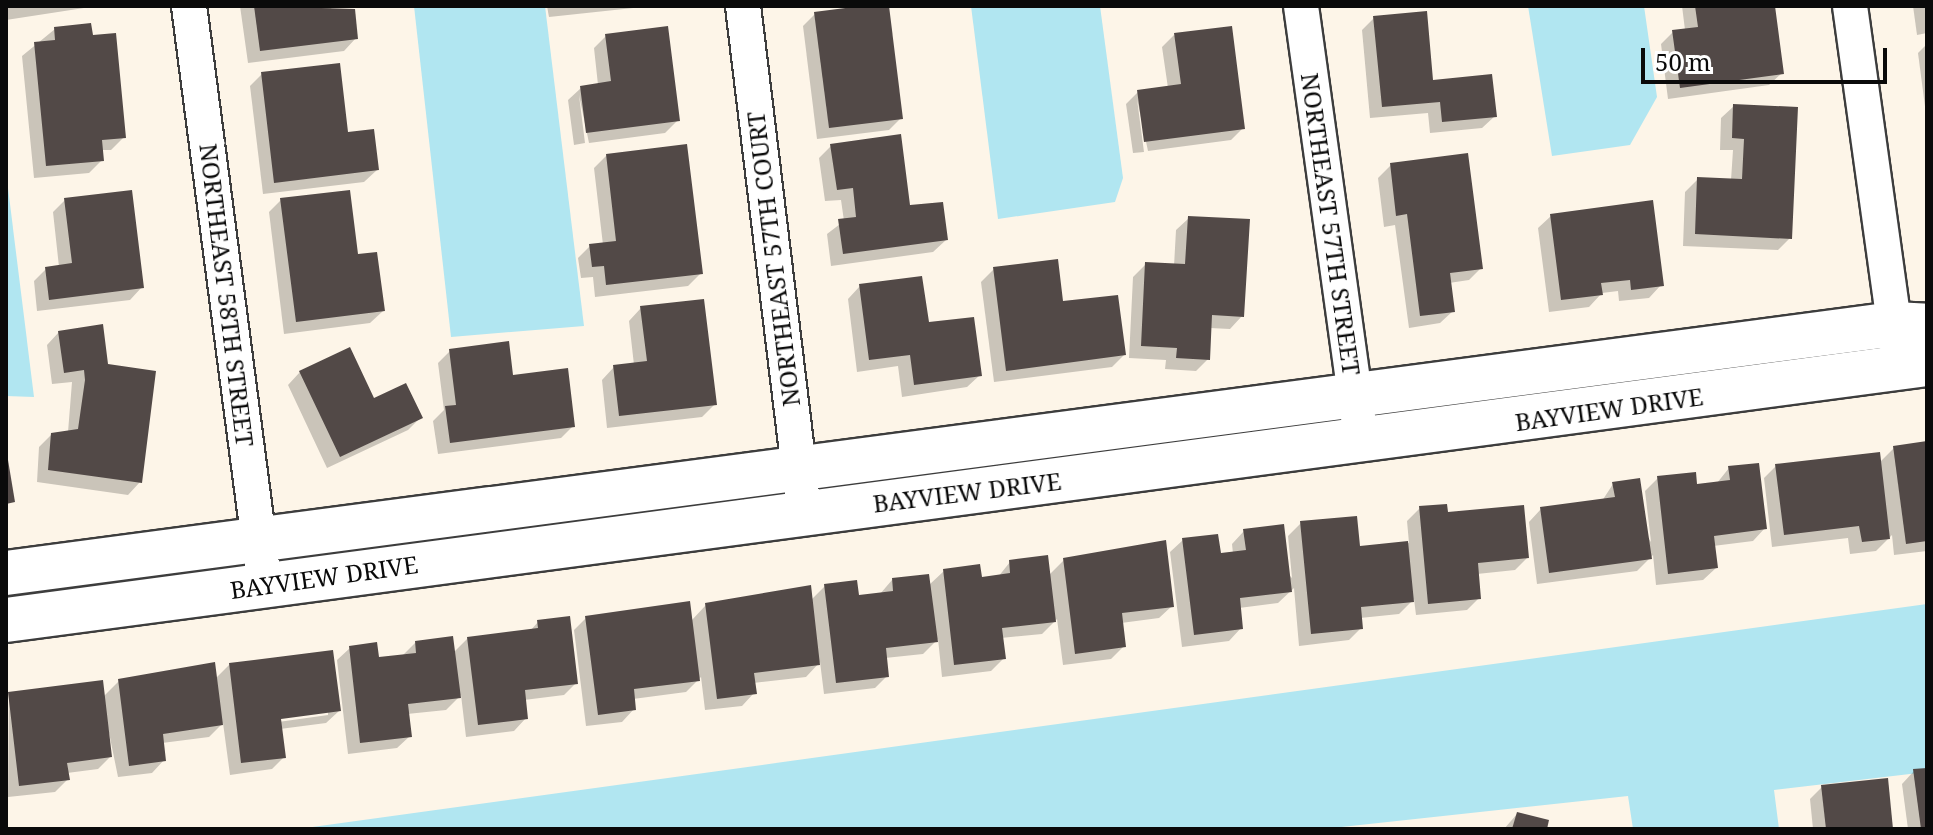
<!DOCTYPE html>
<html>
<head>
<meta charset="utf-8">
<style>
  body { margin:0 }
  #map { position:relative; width:1933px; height:835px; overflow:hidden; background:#fdf5e8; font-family:"Noto Serif",serif }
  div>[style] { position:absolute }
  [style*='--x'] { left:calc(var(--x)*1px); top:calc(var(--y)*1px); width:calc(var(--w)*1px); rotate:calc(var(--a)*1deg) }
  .water>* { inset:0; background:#b1e6f1 }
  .shadow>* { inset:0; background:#0003 }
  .building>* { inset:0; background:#524947 }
  .roads { filter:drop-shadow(2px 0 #3d3d3d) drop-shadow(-2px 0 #3d3d3d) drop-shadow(0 2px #3d3d3d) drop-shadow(0 -2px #3d3d3d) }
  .minor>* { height:34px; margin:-17px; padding:0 17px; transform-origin:17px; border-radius:17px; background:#fff }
  .tertiary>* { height:44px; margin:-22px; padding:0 22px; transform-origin:22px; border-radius:22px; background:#fff }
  span { translate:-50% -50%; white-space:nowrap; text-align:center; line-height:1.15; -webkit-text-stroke:8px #fff; paint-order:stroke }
  .street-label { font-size:24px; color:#0a0a0a }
  .frame { position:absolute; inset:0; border:8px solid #0a0a0a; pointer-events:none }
  .scale { position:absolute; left:1641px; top:48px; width:246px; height:36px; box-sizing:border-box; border:4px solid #0a0a0a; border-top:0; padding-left:10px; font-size:24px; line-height:28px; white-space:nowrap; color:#0a0a0a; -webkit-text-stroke:6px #fff; paint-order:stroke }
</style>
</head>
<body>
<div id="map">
  <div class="water">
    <i style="clip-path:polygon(414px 6px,545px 6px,584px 326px,451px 337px)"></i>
    <i style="clip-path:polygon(971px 6px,1100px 6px,1123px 178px,1115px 202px,998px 219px)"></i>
    <i style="clip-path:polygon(1528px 6px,1644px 6px,1657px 97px,1630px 145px,1552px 156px)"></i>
    <i style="clip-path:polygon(6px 172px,34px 397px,6px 396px)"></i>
    <i style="clip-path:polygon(1927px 604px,1927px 772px,1774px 790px,1779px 829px,1633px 829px,1628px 796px,1323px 829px,298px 829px)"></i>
  </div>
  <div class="shadow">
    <i style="clip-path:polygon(6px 6px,97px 6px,6px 20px)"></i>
    <i style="clip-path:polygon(240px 6px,331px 6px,332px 14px,356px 38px,344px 51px,248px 63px)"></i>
    <i style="clip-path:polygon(547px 6px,652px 6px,549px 17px)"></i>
    <i style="clip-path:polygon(887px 6px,901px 118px,889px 130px,817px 139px,803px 26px,815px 14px)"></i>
    <i style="clip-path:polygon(1682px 6px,1773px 6px,1782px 73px,1769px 85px,1668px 99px,1661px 44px,1673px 32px,1685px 30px)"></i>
    <i style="clip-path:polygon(1913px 6px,1927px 6px,1927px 33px,1917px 35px)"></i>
    <i style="clip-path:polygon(1374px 18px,1432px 82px,1495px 116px,1482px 128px,1430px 133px,1428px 113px,1370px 118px,1362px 30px)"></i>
    <i style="clip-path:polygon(55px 29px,124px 137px,111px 150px,101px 150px,102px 160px,89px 173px,34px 178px,22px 56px)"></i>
    <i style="clip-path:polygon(1174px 35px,1243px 128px,1231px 140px,1148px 151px,1137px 99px,1144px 152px,1133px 153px,1126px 104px,1138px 92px,1168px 88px,1162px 47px)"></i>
    <i style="clip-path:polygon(606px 36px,678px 120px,665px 133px,589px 143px,579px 95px,585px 143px,574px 145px,568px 100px,581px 88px,598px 85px,594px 48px)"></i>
    <i style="clip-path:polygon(1927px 44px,1927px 114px,1926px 114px,1918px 53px)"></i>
    <i style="clip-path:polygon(262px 74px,346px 134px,377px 170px,364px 182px,263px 194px,250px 86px)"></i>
    <i style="clip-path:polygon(1734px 106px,1790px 238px,1778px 250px,1683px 246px,1685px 192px,1698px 179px,1731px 180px,1733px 150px,1720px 150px,1721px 118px)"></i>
    <i style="clip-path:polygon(831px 146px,909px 208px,946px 240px,933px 252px,831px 266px,827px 234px,844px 221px,841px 200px,825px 201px,819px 158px)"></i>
    <i style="clip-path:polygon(607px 155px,701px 273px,688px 286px,595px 297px,593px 277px,581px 278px,578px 258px,590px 246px,603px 245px,594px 168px)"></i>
    <i style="clip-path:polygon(1391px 165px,1481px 268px,1469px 280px,1449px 283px,1453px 311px,1440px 323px,1409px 328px,1395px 225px,1384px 227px,1378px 178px)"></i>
    <i style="clip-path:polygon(65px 200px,142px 287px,130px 300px,37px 311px,34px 281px,46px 269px,59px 267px,53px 212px)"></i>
    <i style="clip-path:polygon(281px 200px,356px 256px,383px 311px,370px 323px,284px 334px,269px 212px)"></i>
    <i style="clip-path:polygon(1551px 216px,1661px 285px,1649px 298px,1619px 301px,1618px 291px,1602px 293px,1589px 307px,1549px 312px,1538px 228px)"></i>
    <i style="clip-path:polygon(1189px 218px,1242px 316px,1230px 329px,1210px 328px,1208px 359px,1196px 371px,1165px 369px,1166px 360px,1129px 358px,1133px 277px,1146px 264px,1174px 266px,1176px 230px)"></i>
    <i style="clip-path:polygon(994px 269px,1061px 304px,1124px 355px,1112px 367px,994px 382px,981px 282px)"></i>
    <i style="clip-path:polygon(860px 286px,927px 325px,980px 375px,967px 387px,902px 397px,898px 366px,857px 372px,848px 299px)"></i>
    <i style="clip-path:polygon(641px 308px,715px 404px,702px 417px,607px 428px,602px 380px,614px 367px,634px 365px,629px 321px)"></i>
    <i style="clip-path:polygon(59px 332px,106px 366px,140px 482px,128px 495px,37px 482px,39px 447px,52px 434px,68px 432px,72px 382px,52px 384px,47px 345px)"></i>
    <i style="clip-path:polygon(450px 351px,512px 377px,573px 426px,561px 438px,438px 454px,433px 421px,444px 410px,438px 363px)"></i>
    <i style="clip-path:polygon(300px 372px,373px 401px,420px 418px,408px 430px,327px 468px,288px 385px)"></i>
    <i style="clip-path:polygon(1927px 443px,1927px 551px,1894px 555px,1892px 535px,1876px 551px,1850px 554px,1848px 538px,1772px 547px,1764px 478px,1776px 466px,1879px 463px,1894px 448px)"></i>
    <i style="clip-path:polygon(1729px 468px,1765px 528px,1753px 541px,1713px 546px,1716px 568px,1703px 580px,1656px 585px,1653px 555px,1637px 571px,1537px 584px,1529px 522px,1541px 509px,1602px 501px,1613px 484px,1651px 542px,1645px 491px,1658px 478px,1696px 486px,1717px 483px)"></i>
    <i style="clip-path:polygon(1420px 508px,1446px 514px,1527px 558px,1515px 570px,1477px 574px,1479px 598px,1467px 610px,1416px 615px,1414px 599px,1399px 614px,1360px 618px,1361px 628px,1349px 640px,1299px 646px,1294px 588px,1278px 603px,1239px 608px,1241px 628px,1229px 641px,1182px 647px,1170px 552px,1183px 540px,1219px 556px,1233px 554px,1232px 544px,1244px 531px,1292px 578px,1288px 536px,1301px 523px,1359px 548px,1409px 543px,1407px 521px)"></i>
    <i style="clip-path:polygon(1064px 560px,1172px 606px,1159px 618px,1121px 623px,1124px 646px,1111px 659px,1063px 665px,1057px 619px,1042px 634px,1001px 638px,1004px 658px,991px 671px,942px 677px,938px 639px,923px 654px,885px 658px,887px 676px,875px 688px,824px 694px,820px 662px,806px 677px,753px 683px,754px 693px,742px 706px,705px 710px,701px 677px,686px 692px,633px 699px,634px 709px,622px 722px,586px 726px,574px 630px,586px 618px,691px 621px,706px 605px,811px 600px,825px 586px,858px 597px,880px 594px,892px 580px,929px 585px,944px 571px,980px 579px,998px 577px,1010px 562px,1049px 575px)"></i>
    <i style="clip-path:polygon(538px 622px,576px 683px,564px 695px,524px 700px,526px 718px,514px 731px,466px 737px,461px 695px,446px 710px,407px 714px,410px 736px,397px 748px,348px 754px,337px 660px,350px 648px,377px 659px,402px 656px,415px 643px,453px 653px,468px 638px,530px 631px)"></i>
    <i style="clip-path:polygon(evenodd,213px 664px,215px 679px,230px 664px,339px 711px,326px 723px,280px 729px,284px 757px,272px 769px,230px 775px,223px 723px,209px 737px,162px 743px,164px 760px,152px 773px,118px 777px,104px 708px,110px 757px,98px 769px,67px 773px,68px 779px,55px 792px,8px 797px,9px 694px,103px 697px,119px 681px,213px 664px,328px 711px,328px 715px,271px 723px,271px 719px,328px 711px)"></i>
    <i style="clip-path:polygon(1927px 770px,1927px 829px,1908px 829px,1902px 784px,1914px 771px)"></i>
    <i style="clip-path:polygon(1822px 787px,1891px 829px,1813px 829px,1810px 799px)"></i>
    <i style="clip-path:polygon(1517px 814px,1545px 829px,1504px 829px)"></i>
  </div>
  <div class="building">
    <i style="clip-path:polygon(254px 6px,355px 9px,358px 39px,260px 51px)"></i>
    <i style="clip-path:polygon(861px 6px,889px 6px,903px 119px,829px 128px,814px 12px)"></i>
    <i style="clip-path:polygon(1695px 6px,1775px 6px,1784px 74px,1680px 88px,1672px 30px,1698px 27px)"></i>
    <i style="clip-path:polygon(1427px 11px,1433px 80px,1492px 74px,1497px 117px,1442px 122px,1440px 102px,1382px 107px,1373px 16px)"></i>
    <i style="clip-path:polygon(91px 23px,93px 35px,116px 33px,126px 138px,102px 140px,104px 161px,46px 166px,34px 42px,55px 40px,54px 27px)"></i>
    <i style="clip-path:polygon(668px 26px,680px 121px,586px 133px,580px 86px,611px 81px,605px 34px)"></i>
    <i style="clip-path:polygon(1232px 26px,1245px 129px,1144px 142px,1137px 90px,1181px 84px,1174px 33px)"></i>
    <i style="clip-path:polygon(340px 63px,348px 132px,374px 129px,379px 170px,274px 183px,261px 72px)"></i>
    <i style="clip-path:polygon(1733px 104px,1798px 107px,1792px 239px,1695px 234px,1697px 177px,1742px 179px,1744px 139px,1732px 138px)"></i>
    <i style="clip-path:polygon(901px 134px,910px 205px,943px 202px,948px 240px,843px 254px,838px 219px,856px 217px,853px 188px,837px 190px,830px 144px)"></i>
    <i style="clip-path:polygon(687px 144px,703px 274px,606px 285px,604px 266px,592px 267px,589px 244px,616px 241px,606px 154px)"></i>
    <i style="clip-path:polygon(1468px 153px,1483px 269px,1450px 273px,1455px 312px,1420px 316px,1407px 214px,1396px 216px,1390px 163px)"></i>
    <i style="clip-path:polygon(132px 190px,144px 288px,49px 300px,45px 267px,72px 263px,64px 198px)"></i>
    <i style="clip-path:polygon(350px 190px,358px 254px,377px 252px,385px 311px,296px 322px,280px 198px)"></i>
    <i style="clip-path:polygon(1653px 200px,1664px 286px,1631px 290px,1630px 280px,1601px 283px,1603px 295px,1561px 300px,1550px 214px)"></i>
    <i style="clip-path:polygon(1188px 216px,1250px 219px,1244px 317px,1212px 315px,1210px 360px,1176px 358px,1177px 348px,1141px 346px,1145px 262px,1185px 264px)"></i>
    <i style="clip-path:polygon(1058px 259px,1063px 301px,1118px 295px,1126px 355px,1006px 371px,993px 267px)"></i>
    <i style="clip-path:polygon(922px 276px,929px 322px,974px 317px,982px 376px,914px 385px,910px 355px,869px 360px,859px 284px)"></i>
    <i style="clip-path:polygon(704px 299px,717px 405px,619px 416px,613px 365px,647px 361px,640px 306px)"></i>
    <i style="clip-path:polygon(103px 324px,108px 364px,156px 371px,142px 483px,48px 470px,51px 433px,78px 429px,85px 380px,84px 370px,64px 373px,58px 331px)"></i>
    <i style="clip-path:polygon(509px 341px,513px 375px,568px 368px,575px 427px,450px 443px,445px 406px,456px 405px,449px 349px)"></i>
    <i style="clip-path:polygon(350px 347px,374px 398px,406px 383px,423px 418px,340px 457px,299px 371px)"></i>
    <i style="clip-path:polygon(1927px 441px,1927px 541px,1906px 544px,1893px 446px)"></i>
    <i style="clip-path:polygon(6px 448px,15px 502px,6px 504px)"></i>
    <i style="clip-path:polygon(1880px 452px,1890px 539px,1862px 542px,1859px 526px,1784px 535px,1775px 464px)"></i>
    <i style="clip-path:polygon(1759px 463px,1767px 529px,1714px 536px,1718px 568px,1668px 574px,1657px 476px,1696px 472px,1697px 484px,1730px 480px,1728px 466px)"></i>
    <i style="clip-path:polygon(1640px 478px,1652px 559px,1549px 573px,1540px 507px,1615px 497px,1612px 482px)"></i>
    <i style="clip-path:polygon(1447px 504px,1448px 512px,1524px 505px,1529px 558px,1478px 563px,1481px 599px,1428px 604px,1419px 506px)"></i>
    <i style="clip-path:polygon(1357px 516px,1360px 546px,1408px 541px,1414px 602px,1361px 607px,1363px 629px,1311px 634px,1300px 521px)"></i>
    <i style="clip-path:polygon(1284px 524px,1292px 592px,1240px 598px,1243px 629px,1194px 635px,1182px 538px,1218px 534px,1221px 553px,1246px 550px,1243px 529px)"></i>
    <i style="clip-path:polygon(1166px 540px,1174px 607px,1122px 613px,1126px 647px,1075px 654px,1063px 558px)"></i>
    <i style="clip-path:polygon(1048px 555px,1056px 622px,1002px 628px,1006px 659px,954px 665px,943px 569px,980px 564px,982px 577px,1010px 573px,1009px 560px)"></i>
    <i style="clip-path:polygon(929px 574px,938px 642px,886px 648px,889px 677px,836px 683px,824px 584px,857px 580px,859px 595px,893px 591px,892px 578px)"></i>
    <i style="clip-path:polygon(811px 585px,820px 665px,754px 673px,757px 694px,717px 699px,705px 603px)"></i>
    <i style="clip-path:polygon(690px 601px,700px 681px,634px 689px,636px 710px,598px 715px,585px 616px)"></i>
    <i style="clip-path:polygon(570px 616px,578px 684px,525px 690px,528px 719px,478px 725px,467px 637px,538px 628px,537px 620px)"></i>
    <i style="clip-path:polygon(453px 636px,461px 698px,408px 704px,412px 737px,360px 743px,349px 646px,377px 642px,379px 657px,416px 653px,415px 641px)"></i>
    <i style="clip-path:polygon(333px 650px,341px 711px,281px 719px,286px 758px,241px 763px,229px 663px)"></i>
    <i style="clip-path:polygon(215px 662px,223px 725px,163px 734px,166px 761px,129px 766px,118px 679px)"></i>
    <i style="clip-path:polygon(103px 680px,112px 757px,67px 763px,70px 780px,19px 786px,8px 692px)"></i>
    <i style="clip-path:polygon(1927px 768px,1927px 829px,1921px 829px,1913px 769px)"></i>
    <i style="clip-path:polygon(1888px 778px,1893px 829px,1826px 829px,1821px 785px)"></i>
    <i style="clip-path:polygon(1517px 812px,1549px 820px,1547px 829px,1512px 829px)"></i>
  </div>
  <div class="roads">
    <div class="minor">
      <i style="--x:189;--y:6;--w:564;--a:82.56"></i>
      <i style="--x:743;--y:6;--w:490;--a:83.1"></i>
      <i style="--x:1301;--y:6;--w:416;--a:82.1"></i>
      <i style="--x:1850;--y:6;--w:343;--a:82.1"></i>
    </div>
    <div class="tertiary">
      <i style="--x:6;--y:573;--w:1904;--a:-7.51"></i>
      <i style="--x:1894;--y:324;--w:33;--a:3"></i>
      <i style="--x:6;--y:620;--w:1938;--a:-7.59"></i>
    </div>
  </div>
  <div class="street-label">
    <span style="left:1331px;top:224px;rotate:82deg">NORTHEAST 57TH STREET</span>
    <span style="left:773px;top:259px;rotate:-97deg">NORTHEAST 57TH COURT</span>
    <span style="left:227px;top:295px;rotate:83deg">NORTHEAST 58TH STREET</span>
    <span style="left:1609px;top:409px;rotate:-8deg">BAYVIEW DRIVE</span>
    <span style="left:967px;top:492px;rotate:-7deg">BAYVIEW DRIVE</span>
    <span style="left:324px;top:577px;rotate:-8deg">BAYVIEW DRIVE</span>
  </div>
  <div class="frame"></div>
  <div class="scale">50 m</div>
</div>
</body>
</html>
